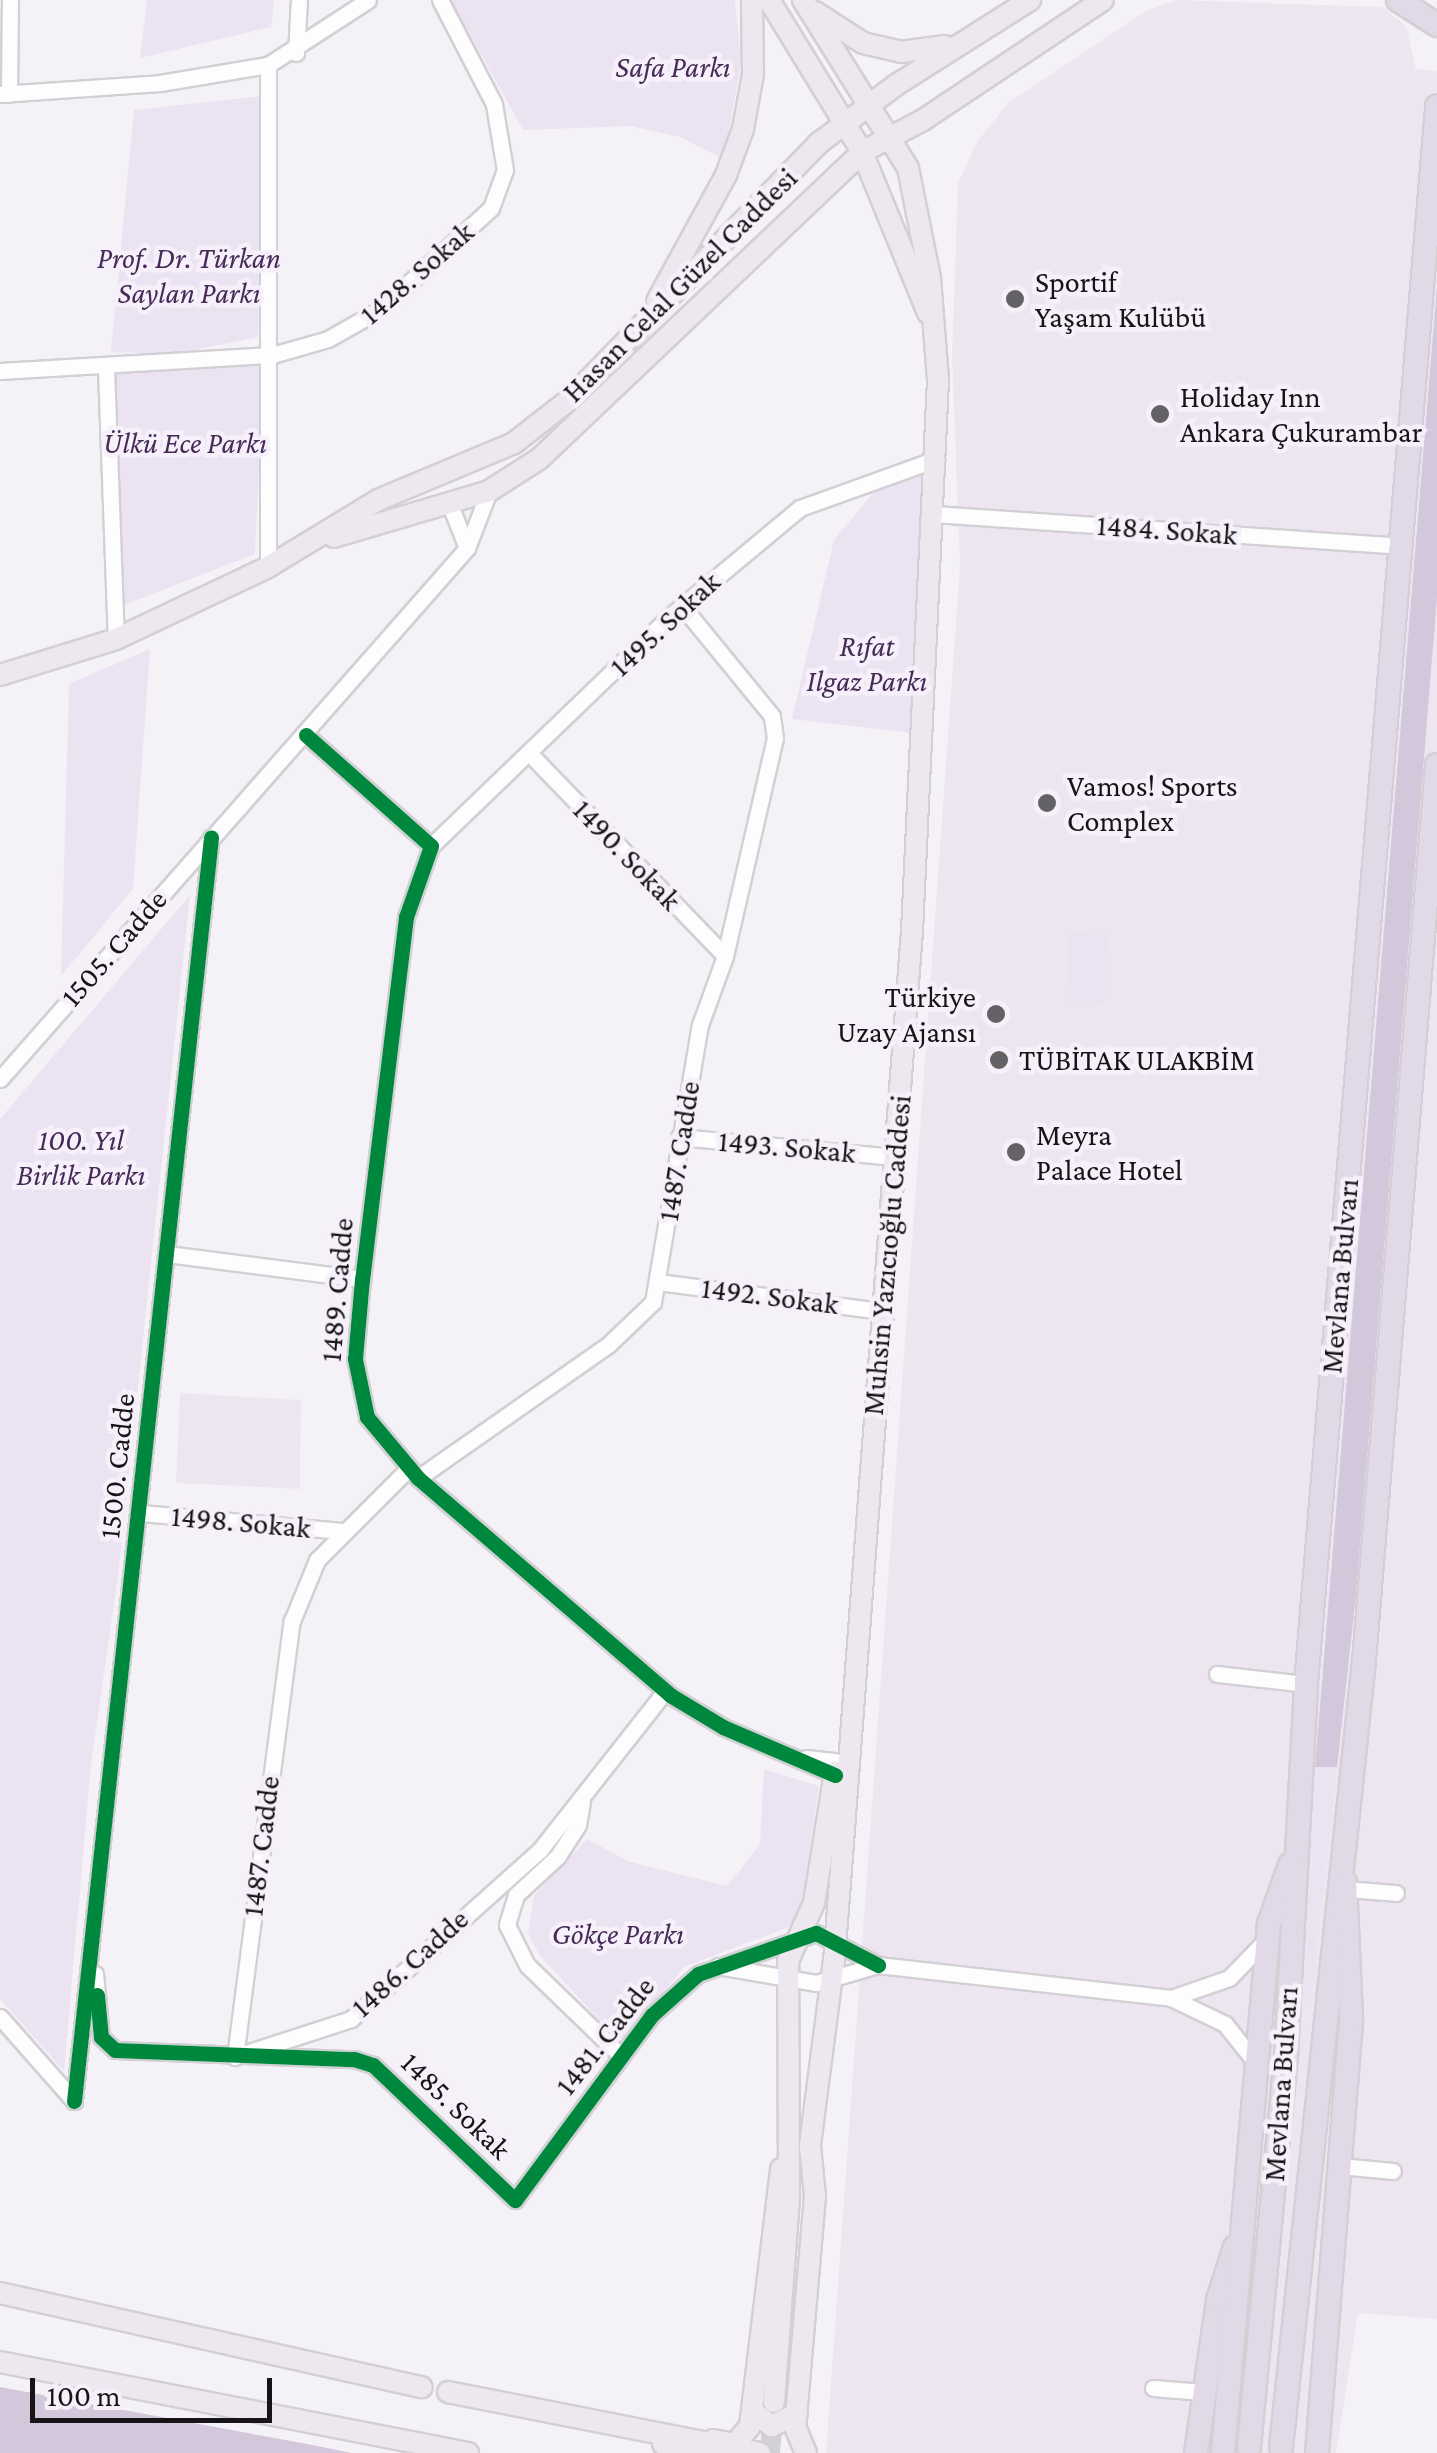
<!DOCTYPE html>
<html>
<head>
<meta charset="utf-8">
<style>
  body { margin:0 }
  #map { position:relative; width:1437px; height:2453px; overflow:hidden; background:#f5f2f7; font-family:"Crimson Pro",serif }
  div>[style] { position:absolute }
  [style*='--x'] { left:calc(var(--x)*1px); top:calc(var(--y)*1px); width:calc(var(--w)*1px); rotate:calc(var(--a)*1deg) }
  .built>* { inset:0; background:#ede6f1 }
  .green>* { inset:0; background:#ebe3f1 }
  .forest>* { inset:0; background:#d3c7dc }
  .major-tunnel>* { height:20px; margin-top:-10px; transform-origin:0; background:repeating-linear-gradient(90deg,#d4d1d5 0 20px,transparent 0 30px) }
  .roads { filter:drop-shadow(2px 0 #d2d0d4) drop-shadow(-2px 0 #d2d0d4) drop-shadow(0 2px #d2d0d4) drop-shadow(0 -2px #d2d0d4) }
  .minor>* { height:15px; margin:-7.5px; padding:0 7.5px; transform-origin:7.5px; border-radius:7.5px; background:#fefdfe }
  .major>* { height:20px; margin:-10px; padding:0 10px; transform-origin:10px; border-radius:10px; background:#ede8f0 }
  .highway>* { height:22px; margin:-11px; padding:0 11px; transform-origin:11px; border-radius:11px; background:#e1d9e7 }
  .cycleway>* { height:15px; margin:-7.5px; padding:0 7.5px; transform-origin:7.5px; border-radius:7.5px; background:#00873e }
  .dots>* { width:28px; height:28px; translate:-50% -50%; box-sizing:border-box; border:5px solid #f5f0f9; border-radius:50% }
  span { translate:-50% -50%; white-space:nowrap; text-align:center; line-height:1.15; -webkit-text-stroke:9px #f5f0f9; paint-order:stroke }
  .park-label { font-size:30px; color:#472a57; font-style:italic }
  .street-label { font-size:30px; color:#161417 }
  .poi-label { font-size:30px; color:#161417 }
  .left { translate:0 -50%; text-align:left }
  .right { translate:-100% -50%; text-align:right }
  .scale { position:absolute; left:30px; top:2378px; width:242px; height:45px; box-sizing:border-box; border:5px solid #161417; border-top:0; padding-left:12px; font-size:30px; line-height:35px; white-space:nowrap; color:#161417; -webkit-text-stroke:8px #f5f0f9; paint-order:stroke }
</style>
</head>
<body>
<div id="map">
  <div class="built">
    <i style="clip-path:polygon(1177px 0,1383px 7px,1406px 26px,1416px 69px,1437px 71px,1437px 2319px,1358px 2313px,1336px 2453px,826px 2453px,960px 566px,952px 355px,958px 184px,977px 142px,1008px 103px,1146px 11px)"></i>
    <i style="clip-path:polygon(180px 1393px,301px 1400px,300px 1489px,176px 1483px)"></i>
  </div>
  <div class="green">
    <i style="clip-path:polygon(147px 0,274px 0,271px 27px,140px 58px)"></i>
    <i style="clip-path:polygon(440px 0,735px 0,741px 63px,725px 152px,721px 158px,680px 137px,630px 126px,523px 130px,466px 27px,457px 29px)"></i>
    <i style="clip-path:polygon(263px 96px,258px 337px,175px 354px,111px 352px,134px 110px)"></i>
    <i style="clip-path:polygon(264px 359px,255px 554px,124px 605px,111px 498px,109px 374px)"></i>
    <i style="clip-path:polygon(936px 459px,922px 734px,792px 719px,834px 540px,873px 493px)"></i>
    <i style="clip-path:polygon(150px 649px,133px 889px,61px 976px,69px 684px)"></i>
    <i style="clip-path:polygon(190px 895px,118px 1576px,91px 1764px,64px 2071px,0 1999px,0 1119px)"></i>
    <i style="clip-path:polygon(1070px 932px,1107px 935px,1104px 1003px,1065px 1001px)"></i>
    <i style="clip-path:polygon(1315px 1767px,1337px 1767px,1310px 2006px,1304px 2006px)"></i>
    <i style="clip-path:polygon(764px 1769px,819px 1786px,799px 1923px,684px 1967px,621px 2043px,540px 1956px,528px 1934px,534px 1896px,587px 1839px,630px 1862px,727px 1886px,760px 1845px)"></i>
  </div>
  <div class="forest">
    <i style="clip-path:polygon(1437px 286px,1437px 597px,1356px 1595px,1337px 1767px,1315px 1767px)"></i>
    <i style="clip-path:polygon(0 2387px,307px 2444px,352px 2453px,0 2453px)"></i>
  </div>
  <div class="major-tunnel">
    <i style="--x:770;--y:2453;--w:51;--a:-85.5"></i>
  </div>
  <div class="roads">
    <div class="minor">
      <i style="--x:296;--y:53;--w:53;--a:-86.8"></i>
      <i style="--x:0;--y:94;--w:160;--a:-3.9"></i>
      <i style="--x:160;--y:83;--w:109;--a:-9.5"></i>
      <i style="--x:268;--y:65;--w:119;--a:-33"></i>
      <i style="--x:9;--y:94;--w:94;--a:-89.4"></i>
      <i style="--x:106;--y:369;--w:270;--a:87.9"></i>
      <i style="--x:0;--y:371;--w:272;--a:-3.4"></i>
      <i style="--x:272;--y:355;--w:58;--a:-15.9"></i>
      <i style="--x:328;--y:339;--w:59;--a:-29.6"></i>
      <i style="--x:379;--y:310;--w:151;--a:-42.3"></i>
      <i style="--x:491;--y:208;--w:40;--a:-69.8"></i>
      <i style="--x:505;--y:170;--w:67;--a:-99.5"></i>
      <i style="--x:494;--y:104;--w:117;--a:-117.4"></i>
      <i style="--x:450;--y:505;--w:46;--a:68.4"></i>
      <i style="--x:934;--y:514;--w:467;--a:3.9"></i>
      <i style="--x:268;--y:567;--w:502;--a:-90"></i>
      <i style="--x:306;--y:735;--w:167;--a:41.6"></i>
      <i style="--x:431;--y:846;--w:75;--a:109.4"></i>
      <i style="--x:406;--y:917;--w:365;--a:96.9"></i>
      <i style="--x:362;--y:1279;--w:80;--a:95"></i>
      <i style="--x:355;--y:1359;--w:59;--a:78.3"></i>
      <i style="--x:367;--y:1417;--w:80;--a:50.1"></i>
      <i style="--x:418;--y:1478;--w:333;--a:40.7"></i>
      <i style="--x:670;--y:1695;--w:62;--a:31.1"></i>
      <i style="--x:723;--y:1727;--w:122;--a:23.2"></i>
      <i style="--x:530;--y:754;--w:281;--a:46"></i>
      <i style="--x:431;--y:846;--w:330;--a:-43.9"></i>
      <i style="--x:669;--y:617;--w:170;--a:-39.8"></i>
      <i style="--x:800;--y:508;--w:145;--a:-19.8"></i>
      <i style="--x:0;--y:1079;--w:707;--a:-48.67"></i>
      <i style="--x:467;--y:548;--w:61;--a:-68.9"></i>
      <i style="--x:679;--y:1137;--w:217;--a:5.3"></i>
      <i style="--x:167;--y:1254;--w:197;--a:7.3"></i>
      <i style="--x:658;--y:1282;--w:226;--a:7.4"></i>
      <i style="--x:418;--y:1478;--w:232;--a:-35"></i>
      <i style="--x:608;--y:1345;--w:62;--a:-43.7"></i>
      <i style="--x:653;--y:1302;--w:281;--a:-80.4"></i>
      <i style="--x:700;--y:1025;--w:73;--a:-70.1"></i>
      <i style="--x:725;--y:956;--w:224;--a:-77.1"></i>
      <i style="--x:775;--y:738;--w:22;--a:-98"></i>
      <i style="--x:772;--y:716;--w:142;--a:-129.3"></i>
      <i style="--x:140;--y:1513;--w:204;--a:5.1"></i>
      <i style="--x:1217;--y:1674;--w:90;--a:6.4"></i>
      <i style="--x:806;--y:1758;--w:30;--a:6"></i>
      <i style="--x:582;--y:1802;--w:23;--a:100"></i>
      <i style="--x:578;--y:1825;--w:38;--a:123"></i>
      <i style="--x:557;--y:1857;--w:56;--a:137.2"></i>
      <i style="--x:516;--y:1895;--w:31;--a:107"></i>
      <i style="--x:507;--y:1925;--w:45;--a:63.4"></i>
      <i style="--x:527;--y:1965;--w:131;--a:44.1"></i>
      <i style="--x:1347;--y:1889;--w:49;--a:4.7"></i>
      <i style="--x:718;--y:1966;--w:99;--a:9.8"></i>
      <i style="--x:816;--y:1983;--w:65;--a:-16.2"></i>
      <i style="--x:878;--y:1965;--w:295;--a:6.4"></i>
      <i style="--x:1171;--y:1998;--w:60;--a:25.7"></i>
      <i style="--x:1225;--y:2024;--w:50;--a:51.5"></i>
      <i style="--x:95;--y:1974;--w:63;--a:84.6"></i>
      <i style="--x:101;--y:2037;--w:19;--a:43"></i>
      <i style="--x:115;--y:2050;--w:239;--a:2.2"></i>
      <i style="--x:354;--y:2059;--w:20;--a:18"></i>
      <i style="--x:373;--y:2065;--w:196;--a:43.6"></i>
      <i style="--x:515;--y:2200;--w:230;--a:-53.5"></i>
      <i style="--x:652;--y:2015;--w:62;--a:-41.7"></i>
      <i style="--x:698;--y:1974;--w:125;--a:-19.2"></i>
      <i style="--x:816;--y:1933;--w:70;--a:27.3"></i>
      <i style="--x:1171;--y:1998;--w:61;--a:-19"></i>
      <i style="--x:1229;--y:1978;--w:54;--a:-45.7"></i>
      <i style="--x:0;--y:2017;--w:112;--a:48.6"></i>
      <i style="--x:243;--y:2054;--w:114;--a:-18"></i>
      <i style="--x:351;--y:2019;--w:254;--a:-41.8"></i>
      <i style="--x:540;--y:1850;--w:202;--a:-51.8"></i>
      <i style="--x:235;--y:2057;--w:440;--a:-82.6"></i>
      <i style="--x:292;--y:1621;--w:66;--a:-67.7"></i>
      <i style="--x:317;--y:1560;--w:129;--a:-45"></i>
      <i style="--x:74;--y:2101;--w:1271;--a:-83.81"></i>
      <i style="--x:1340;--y:2166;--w:53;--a:5.4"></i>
      <i style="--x:1153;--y:2388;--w:50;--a:4.6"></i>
    </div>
    <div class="major">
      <i style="--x:769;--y:0;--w:178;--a:58.5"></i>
      <i style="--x:862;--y:152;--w:174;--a:67.7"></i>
      <i style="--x:803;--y:0;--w:198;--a:58"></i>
      <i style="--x:908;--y:168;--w:112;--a:78.7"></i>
      <i style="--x:930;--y:278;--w:102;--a:85.5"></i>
      <i style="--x:938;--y:380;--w:552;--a:92.7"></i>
      <i style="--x:912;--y:931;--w:1032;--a:94.33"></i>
      <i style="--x:834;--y:1960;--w:188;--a:97.4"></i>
      <i style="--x:810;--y:2146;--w:50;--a:84.3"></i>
      <i style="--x:815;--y:2196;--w:232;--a:94.9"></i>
      <i style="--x:795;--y:2427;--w:28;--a:67"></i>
      <i style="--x:815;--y:12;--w:57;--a:32.9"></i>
      <i style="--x:863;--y:43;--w:39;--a:13"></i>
      <i style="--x:901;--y:52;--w:44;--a:-7.8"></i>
      <i style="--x:657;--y:301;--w:144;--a:-61.3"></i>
      <i style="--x:726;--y:175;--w:49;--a:-69.7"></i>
      <i style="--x:743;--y:129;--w:56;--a:-79.7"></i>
      <i style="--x:753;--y:74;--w:74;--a:-90.8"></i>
      <i style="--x:334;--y:537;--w:162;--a:-16.5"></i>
      <i style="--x:489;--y:491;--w:59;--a:-32.6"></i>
      <i style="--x:539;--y:459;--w:446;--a:-43.5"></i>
      <i style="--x:862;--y:152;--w:69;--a:-27.7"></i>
      <i style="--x:923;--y:120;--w:216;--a:-33.7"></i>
      <i style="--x:0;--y:675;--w:121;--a:-17.2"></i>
      <i style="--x:116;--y:639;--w:168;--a:-25.3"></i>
      <i style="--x:268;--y:567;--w:129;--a:-31.3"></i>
      <i style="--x:378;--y:500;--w:147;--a:-22.7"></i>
      <i style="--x:514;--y:443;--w:70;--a:-38"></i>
      <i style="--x:569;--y:400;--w:359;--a:-45.8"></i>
      <i style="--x:819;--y:143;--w:96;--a:-37"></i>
      <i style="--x:896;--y:85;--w:159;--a:-32.4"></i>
      <i style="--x:0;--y:2293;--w:432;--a:12.6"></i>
      <i style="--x:0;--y:2362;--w:477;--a:11"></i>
      <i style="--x:448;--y:2392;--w:318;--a:11.1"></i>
      <i style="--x:774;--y:2402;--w:207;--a:-85.8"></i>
      <i style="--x:789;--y:2196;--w:235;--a:-90.2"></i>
      <i style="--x:788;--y:1961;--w:64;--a:-65.9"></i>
      <i style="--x:814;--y:1903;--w:133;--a:-80.9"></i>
      <i style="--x:752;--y:2411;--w:25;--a:37"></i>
      <i style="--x:772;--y:2426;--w:28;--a:-27"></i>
      <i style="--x:713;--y:2440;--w:22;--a:10"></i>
      <i style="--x:735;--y:2444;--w:23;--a:-50"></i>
      <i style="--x:750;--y:2426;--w:259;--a:-83.1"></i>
      <i style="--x:663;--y:2444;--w:37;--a:14"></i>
    </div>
    <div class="highway">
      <i style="--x:1398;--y:0;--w:46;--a:32.7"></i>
      <i style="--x:1249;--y:2447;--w:394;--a:-84.6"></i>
      <i style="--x:1286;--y:2055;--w:372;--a:-86.9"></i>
      <i style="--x:1306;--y:1684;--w:1583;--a:-85.25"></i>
      <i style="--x:1281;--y:2448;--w:791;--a:-83.98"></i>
      <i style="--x:1364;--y:1661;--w:899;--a:-85.34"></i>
      <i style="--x:1196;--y:2453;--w:155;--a:-81.8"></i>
      <i style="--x:1218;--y:2300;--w:56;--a:-72.2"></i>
      <i style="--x:1223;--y:2453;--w:531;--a:-85.03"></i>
      <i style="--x:1269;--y:1924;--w:63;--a:-70.4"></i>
      <i style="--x:1317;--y:2453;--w:436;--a:-85.5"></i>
      <i style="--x:1351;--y:2018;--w:136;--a:-92.5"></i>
    </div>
  </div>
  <div class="cycleway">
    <i style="--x:306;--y:735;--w:167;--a:41.6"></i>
    <i style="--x:431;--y:846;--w:75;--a:109.4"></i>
    <i style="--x:406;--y:917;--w:365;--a:96.9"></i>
    <i style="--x:362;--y:1279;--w:80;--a:95"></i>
    <i style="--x:355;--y:1359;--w:59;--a:78.3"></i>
    <i style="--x:367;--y:1417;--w:80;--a:50.1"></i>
    <i style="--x:418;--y:1478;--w:333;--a:40.7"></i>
    <i style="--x:670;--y:1695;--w:62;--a:31.1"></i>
    <i style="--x:723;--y:1727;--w:122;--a:23.2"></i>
    <i style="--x:97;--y:1995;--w:42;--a:84.6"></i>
    <i style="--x:101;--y:2037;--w:19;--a:43"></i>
    <i style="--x:115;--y:2050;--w:239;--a:2.2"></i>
    <i style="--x:354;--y:2059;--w:20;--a:18"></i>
    <i style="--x:373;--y:2065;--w:196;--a:43.6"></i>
    <i style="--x:515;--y:2200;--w:230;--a:-53.5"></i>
    <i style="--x:652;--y:2015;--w:62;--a:-41.7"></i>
    <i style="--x:698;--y:1974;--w:125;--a:-19.2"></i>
    <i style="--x:816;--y:1933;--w:70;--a:27.3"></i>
    <i style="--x:74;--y:2101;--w:1271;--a:-83.81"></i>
  </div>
  <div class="dots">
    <i style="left:1015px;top:299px;background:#646265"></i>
    <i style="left:1160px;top:414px;background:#646265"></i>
    <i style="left:1047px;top:803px;background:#646265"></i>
    <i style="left:996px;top:1014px;background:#646265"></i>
    <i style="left:999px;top:1060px;background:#646265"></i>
    <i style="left:1016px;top:1152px;background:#646265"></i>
  </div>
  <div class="park-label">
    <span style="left:673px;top:67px">Safa Parkı</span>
    <span style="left:189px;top:275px">Prof. Dr. Türkan<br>Saylan Parkı</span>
    <span style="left:185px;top:443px">Ülkü Ece Parkı</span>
    <span style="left:867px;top:663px">Rıfat<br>Ilgaz Parkı</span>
    <span style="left:81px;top:1157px">100. Yıl<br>Birlik Parkı</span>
    <span style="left:618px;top:1934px">Gökçe Parkı</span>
  </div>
  <div class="street-label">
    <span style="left:417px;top:273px;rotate:-41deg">1428. Sokak</span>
    <span style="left:680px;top:285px;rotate:-45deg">Hasan Celal Güzel Caddesi</span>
    <span style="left:1167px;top:530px;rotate:4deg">1484. Sokak</span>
    <span style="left:665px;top:624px;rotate:-43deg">1495. Sokak</span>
    <span style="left:627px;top:855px;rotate:46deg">1490. Sokak</span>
    <span style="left:114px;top:948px;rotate:-49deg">1505. Cadde</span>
    <span style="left:787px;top:1147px;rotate:5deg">1493. Sokak</span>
    <span style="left:679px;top:1151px;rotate:-81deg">1487. Cadde</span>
    <span style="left:887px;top:1255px;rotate:-85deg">Muhsin Yazıcıoğlu Caddesi</span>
    <span style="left:1340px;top:1276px;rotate:-85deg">Mevlana Bulvarı</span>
    <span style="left:337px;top:1290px;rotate:-85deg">1489. Cadde</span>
    <span style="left:770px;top:1296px;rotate:7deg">1492. Sokak</span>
    <span style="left:117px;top:1466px;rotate:-84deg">1500. Cadde</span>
    <span style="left:241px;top:1522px;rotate:5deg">1498. Sokak</span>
    <span style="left:261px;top:1846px;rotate:-83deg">1487. Cadde</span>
    <span style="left:410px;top:1963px;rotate:-42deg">1486. Cadde</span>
    <span style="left:605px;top:2036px;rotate:-52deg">1481. Cadde</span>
    <span style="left:1281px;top:2084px;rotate:-86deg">Mevlana Bulvarı</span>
    <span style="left:456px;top:2106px;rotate:44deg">1485. Sokak</span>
  </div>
  <div class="poi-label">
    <span class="left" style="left:1035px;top:299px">Sportif<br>Yaşam Kulübü</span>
    <span class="left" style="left:1180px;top:414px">Holiday Inn<br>Ankara Çukurambar</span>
    <span class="left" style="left:1067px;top:803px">Vamos! Sports<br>Complex</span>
    <span class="right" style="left:976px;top:1014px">Türkiye<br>Uzay Ajansı</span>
    <span class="left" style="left:1019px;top:1060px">TÜBİTAK ULAKBİM</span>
    <span class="left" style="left:1036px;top:1152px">Meyra<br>Palace Hotel</span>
  </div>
  <div class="scale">100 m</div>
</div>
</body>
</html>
